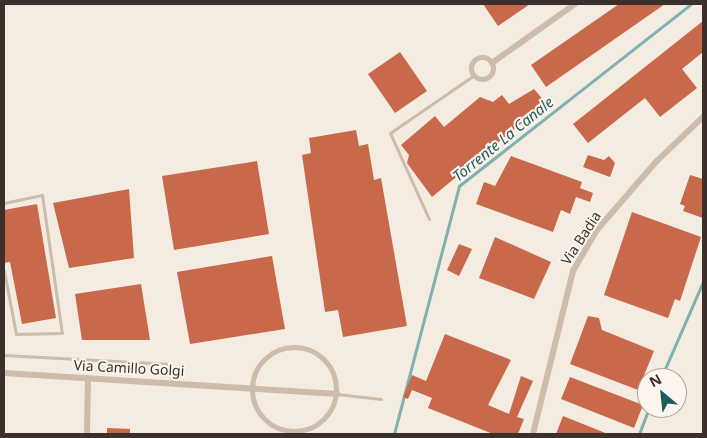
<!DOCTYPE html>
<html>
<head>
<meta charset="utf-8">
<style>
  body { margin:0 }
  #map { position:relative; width:707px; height:438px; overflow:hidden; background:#f4ebe1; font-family:"Noto Sans",sans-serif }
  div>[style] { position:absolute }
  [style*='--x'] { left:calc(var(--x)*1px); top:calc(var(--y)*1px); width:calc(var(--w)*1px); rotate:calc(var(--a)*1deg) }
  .stream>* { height:2.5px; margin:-1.25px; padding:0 1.25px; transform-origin:1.25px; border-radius:1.25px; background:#7fb0b2 }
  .building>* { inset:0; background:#c8694b }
  .lane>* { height:3px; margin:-1.5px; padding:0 1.5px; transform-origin:1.5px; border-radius:1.5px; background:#cdbbac }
  .street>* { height:5.5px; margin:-2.75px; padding:0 2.75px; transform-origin:2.75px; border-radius:2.75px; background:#cdbbac }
  .street>.ring { margin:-2.75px; padding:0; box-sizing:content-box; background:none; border:5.5px solid #cdbbac; border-radius:50% }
  span { translate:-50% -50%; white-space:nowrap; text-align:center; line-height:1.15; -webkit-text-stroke:4px #fbf5ee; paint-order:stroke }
  .street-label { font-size:14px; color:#3b302b }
  .water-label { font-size:15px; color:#1f5a5e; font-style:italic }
  .frame { position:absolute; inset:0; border:5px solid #3b302b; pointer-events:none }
  .north { position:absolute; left:637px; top:368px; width:50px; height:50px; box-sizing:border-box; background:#fbf5ee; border:1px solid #aea6a0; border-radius:50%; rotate:332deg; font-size:14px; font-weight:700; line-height:20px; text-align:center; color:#3b302b }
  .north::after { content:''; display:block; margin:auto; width:18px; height:22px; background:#1f5a5e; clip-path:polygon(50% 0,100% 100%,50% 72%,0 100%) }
</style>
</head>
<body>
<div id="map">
  <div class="stream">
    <i style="--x:661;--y:378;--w:105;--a:-66.4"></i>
    <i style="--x:394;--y:434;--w:256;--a:-75.3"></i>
    <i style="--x:459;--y:186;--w:295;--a:-38.1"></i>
    <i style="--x:639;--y:434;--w:28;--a:-69"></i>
  </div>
  <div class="building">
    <i style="clip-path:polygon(483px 4px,530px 4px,498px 26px)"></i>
    <i style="clip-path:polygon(619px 4px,665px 4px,546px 87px,531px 65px)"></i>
    <i style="clip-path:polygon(703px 21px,703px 52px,682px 69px,697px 88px,660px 117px,645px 98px,588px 143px,573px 124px)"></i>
    <i style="clip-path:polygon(400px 52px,427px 91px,395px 113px,368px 74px)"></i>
    <i style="clip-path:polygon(534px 89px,546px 103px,432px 197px,407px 163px,409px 155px,401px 145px,435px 116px,444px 127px,480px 97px,493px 102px,502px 95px,509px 104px)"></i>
    <i style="clip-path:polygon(356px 130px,359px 146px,368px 144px,374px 180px,381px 178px,407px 326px,343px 337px,338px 310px,325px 312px,302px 155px,311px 153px,309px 138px)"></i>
    <i style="clip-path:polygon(588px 155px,604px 160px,609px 156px,615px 163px,610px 177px,583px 167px)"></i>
    <i style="clip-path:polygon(511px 156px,582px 182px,580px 188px,593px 193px,590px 202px,576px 197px,570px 214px,561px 210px,553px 232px,476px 204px,484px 182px,495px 186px)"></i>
    <i style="clip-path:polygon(257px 161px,269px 234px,174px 250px,162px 176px)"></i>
    <i style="clip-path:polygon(690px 175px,703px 179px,703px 218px,683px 211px,685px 206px,680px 204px)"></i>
    <i style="clip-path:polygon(129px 189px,134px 258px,69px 268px,53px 203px)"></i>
    <i style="clip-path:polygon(37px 204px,56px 318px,22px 324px,10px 262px,4px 263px,4px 210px)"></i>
    <i style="clip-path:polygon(632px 212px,701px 237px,680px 301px,675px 299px,668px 318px,604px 295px)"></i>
    <i style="clip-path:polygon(495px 237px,551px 262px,534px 299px,479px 278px)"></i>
    <i style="clip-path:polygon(459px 244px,472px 249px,459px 276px,447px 270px)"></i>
    <i style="clip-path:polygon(272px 256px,285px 329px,190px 344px,177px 272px)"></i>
    <i style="clip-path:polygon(141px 284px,150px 340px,82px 340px,75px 294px)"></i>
    <i style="clip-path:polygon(588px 316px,599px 318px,602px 330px,654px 351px,638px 390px,570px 364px)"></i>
    <i style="clip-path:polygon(445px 334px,511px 360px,488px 405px,509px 414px,521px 376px,533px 381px,517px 417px,524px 419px,518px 434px,493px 434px,428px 408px,432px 398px,412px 390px,408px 399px,403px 397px,412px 375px,426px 381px)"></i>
    <i style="clip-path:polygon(570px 377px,643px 405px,634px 428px,561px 399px)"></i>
    <i style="clip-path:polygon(563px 416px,608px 434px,556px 434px)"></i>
    <i style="clip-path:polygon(107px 428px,130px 429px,130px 434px,107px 434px)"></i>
  </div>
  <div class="lane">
    <i style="--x:4;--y:203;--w:39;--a:-12"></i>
    <i style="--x:42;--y:195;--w:139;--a:81.8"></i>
    <i style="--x:62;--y:333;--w:46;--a:178.8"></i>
    <i style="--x:16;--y:334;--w:64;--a:-100.8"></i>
    <i style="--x:429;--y:219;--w:94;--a:-114.4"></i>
    <i style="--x:390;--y:133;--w:101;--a:-34.5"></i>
    <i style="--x:4;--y:355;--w:167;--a:3.1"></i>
    <i style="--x:171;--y:364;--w:20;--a:87"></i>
    <i style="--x:337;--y:394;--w:44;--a:6.5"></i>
  </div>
  <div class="street">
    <i class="ring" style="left:472px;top:58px;width:16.5px;height:16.5px"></i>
    <i style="--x:492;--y:63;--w:102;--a:-35.4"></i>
    <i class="ring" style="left:253px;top:348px;width:78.5px;height:78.5px"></i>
    <i style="--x:4;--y:373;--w:334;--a:3.6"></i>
    <i style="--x:87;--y:434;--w:55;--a:-89"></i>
    <i style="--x:533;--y:434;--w:168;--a:-76.2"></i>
    <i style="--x:573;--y:271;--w:48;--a:-59.7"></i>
    <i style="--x:597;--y:230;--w:90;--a:-49.1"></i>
    <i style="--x:656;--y:162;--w:65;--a:-43.8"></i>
  </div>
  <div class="street-label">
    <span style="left:581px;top:238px;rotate:-57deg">Via Badia</span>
    <span style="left:129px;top:368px;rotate:3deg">Via Camillo Golgi</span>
  </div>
  <div class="water-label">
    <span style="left:503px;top:139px;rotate:-39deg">Torrente La Canale</span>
  </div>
  <div class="frame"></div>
  <div class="north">N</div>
</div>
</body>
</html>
